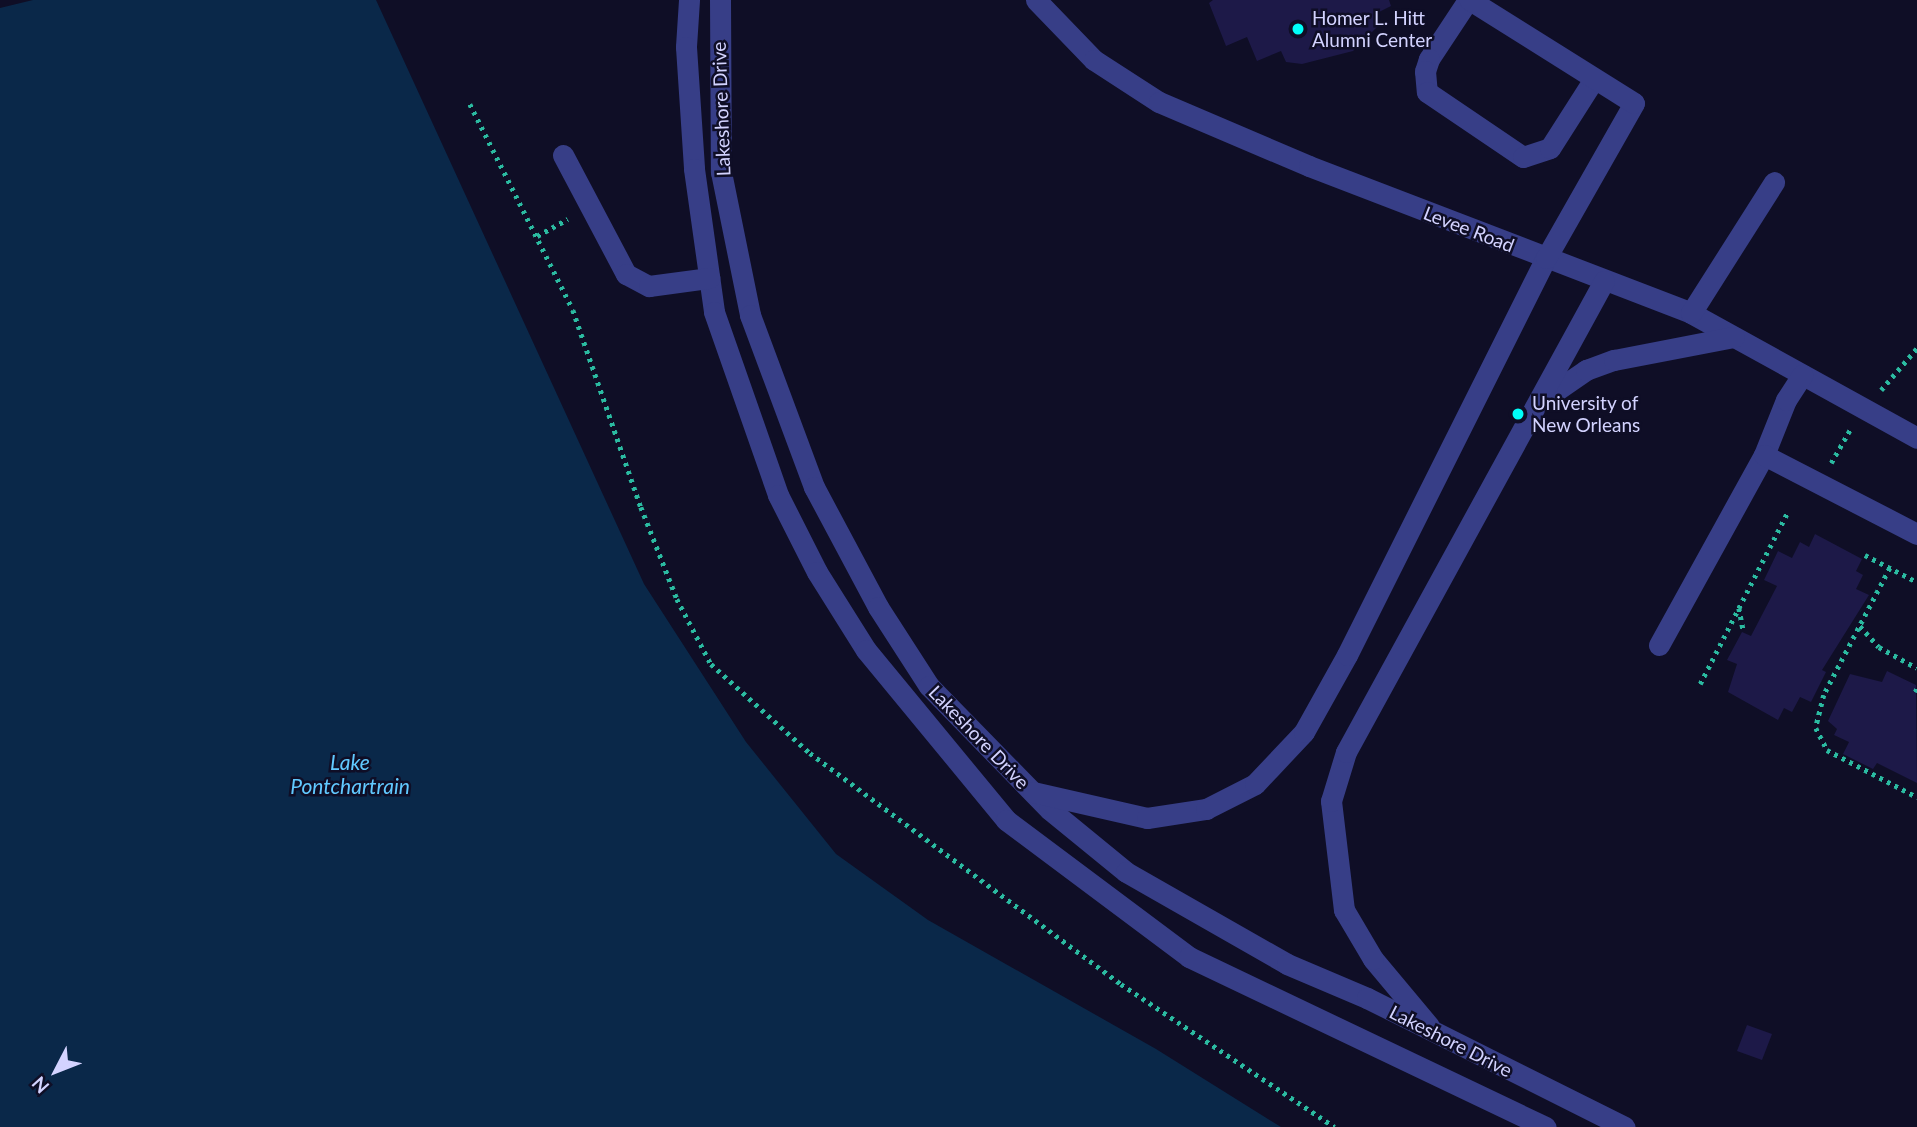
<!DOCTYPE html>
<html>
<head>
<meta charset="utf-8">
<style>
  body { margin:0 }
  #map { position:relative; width:1917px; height:1127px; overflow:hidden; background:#0f0e26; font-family:Lato,sans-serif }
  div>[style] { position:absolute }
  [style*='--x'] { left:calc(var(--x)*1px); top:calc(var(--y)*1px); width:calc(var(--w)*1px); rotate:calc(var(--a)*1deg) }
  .water>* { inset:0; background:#0a2849 }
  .building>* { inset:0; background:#1d1948 }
  .path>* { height:4.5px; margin-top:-2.25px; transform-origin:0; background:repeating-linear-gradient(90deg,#2bbba1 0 3.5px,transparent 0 8.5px) }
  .minor>* { height:21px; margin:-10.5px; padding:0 10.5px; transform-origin:10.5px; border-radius:10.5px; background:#373e87 }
  .dots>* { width:19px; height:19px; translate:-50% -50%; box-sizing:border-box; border:4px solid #0f0e26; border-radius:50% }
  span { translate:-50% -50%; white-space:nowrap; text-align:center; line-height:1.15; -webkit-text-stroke:5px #0f0e26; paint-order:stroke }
  .poi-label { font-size:19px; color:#d3d3ff }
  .left { translate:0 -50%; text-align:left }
  .street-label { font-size:19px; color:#d3d3ff }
  .water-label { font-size:21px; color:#61c9ff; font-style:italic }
  .north { position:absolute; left:21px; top:1036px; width:70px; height:70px; -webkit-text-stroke:5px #0f0e26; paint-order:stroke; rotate:228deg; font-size:19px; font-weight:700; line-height:28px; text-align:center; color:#d3d3ff }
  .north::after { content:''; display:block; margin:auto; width:24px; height:32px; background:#d3d3ff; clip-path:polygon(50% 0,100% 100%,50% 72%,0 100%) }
</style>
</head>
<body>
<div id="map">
  <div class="water">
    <i style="clip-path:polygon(33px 0,376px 0,644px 584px,746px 742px,836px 854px,928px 920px,1156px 1049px,1281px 1127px,0 1127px,0 8px)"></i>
  </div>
  <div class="building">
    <i style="clip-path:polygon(1213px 0,1389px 0,1391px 6px,1377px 13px,1381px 23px,1353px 51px,1302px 64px,1286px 62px,1281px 51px,1257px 61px,1247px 37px,1226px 46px,1209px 3px)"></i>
    <i style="clip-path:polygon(1815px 534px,1862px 559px,1856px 571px,1863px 575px,1856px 589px,1869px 595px,1822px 670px,1826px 672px,1811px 702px,1800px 697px,1792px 712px,1784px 708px,1778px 720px,1728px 692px,1737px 664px,1727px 660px,1742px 632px,1751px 636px,1777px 586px,1764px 580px,1778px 551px,1792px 558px,1800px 542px,1809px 547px)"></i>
    <i style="clip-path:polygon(1887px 671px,1916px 685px,1917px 783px,1877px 763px,1873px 769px,1843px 754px,1849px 742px,1834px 735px,1837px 729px,1828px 721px,1850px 674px,1882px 682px)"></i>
    <i style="clip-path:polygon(1747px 1025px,1772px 1034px,1762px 1060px,1737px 1051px)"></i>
  </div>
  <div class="path">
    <i style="--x:470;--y:104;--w:230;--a:63.4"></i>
    <i style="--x:573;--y:310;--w:208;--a:71"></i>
    <i style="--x:641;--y:507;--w:99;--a:68.6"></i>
    <i style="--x:677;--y:599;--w:73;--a:62.4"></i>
    <i style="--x:711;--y:664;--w:133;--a:42"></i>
    <i style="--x:810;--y:753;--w:387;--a:36.6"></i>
    <i style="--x:1121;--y:984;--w:257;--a:33.8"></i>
    <i style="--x:537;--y:236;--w:35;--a:-29"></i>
    <i style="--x:1881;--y:390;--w:55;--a:-49.4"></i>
    <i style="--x:1831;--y:463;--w:40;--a:-60.3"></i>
    <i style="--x:1865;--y:555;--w:59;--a:27.4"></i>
    <i style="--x:1890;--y:568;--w:143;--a:117.5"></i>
    <i style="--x:1824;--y:695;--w:34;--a:104"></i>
    <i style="--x:1816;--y:728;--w:25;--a:63"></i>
    <i style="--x:1827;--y:750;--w:102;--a:27.6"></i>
    <i style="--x:1739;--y:608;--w:25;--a:79"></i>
    <i style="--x:1860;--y:626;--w:28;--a:48"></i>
    <i style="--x:1879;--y:647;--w:43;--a:28.9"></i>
    <i style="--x:1700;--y:684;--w:194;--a:-63"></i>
    <i style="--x:1915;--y:692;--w:4;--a:-63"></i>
  </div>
  <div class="minor">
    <i style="--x:689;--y:0;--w:47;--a:93.7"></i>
    <i style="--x:686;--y:47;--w:122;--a:86.2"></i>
    <i style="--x:694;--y:169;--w:144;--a:82"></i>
    <i style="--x:714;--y:312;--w:194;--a:70.7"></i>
    <i style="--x:778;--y:495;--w:86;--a:63.1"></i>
    <i style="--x:817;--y:572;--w:92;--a:57.9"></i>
    <i style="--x:866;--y:650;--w:220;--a:50.5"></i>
    <i style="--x:1006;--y:820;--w:229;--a:36.8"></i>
    <i style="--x:1189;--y:957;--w:395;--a:25.5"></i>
    <i style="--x:720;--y:0;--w:172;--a:89.7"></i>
    <i style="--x:721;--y:172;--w:146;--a:78.5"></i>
    <i style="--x:750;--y:315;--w:184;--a:69.6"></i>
    <i style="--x:814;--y:487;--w:136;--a:61.9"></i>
    <i style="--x:878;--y:607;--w:94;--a:57.2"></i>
    <i style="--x:929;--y:686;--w:172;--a:45.7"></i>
    <i style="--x:1049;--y:809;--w:99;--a:39.3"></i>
    <i style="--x:1126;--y:872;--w:185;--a:29.7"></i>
    <i style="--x:1287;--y:964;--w:87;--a:23"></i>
    <i style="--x:1367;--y:998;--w:288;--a:26.6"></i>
    <i style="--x:1036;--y:0;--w:83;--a:46"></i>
    <i style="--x:1094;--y:60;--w:77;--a:32.9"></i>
    <i style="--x:1159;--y:102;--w:163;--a:23.1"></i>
    <i style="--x:1309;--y:166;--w:409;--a:21"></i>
    <i style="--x:1691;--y:313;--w:258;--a:28.9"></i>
    <i style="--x:1468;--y:0;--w:71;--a:123.5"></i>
    <i style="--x:1429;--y:59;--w:13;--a:108"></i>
    <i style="--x:1425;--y:71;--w:21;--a:85"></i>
    <i style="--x:1427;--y:92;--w:116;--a:34.1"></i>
    <i style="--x:1523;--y:157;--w:28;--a:-18"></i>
    <i style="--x:1550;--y:148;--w:82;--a:-57.5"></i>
    <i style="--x:563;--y:155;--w:135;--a:62.1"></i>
    <i style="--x:626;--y:274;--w:26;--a:28"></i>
    <i style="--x:649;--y:286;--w:61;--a:-7.6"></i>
    <i style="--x:1691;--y:313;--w:155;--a:-57.6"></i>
    <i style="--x:1541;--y:401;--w:55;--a:-34.6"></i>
    <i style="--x:1586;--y:370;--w:30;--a:-20"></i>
    <i style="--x:1614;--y:360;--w:122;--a:-10.9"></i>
    <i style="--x:1764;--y:455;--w:59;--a:-68.2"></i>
    <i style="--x:1786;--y:400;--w:30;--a:-57"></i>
    <i style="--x:1659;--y:645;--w:217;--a:-61.1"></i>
    <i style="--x:1764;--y:455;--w:172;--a:27.3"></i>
    <i style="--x:1033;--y:792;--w:117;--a:12.8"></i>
    <i style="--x:1147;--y:818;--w:60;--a:-8.7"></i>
    <i style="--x:1206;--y:809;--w:55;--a:-27"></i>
    <i style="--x:1255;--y:784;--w:71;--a:-46.7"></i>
    <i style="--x:1304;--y:732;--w:88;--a:-60.8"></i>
    <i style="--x:1347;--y:655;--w:444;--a:-63.4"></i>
    <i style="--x:1546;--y:258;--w:178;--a:-60.4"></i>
    <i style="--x:1634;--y:103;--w:194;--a:-147.9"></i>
    <i style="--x:1429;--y:1026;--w:87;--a:-129.9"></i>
    <i style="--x:1373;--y:959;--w:57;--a:-120.6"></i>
    <i style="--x:1344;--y:910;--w:110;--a:-96.8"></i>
    <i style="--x:1331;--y:801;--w:51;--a:-73"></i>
    <i style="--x:1346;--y:752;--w:537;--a:-61.29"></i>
  </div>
  <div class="dots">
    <i style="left:1298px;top:29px;background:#00fef9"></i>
    <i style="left:1518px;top:414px;background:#00fef9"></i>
  </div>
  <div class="poi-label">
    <span class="left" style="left:1312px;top:29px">Homer L. Hitt<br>Alumni Center</span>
    <span class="left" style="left:1532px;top:414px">University of<br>New Orleans</span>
  </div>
  <div class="street-label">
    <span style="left:721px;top:109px;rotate:-92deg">Lakeshore Drive</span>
    <span style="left:1469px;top:229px;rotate:21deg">Levee Road</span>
    <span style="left:979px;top:737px;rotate:46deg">Lakeshore Drive</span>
    <span style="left:1451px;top:1041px;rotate:27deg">Lakeshore Drive</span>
  </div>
  <div class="water-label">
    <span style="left:350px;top:774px">Lake<br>Pontchartrain</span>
  </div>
  <div class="north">N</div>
</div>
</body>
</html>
